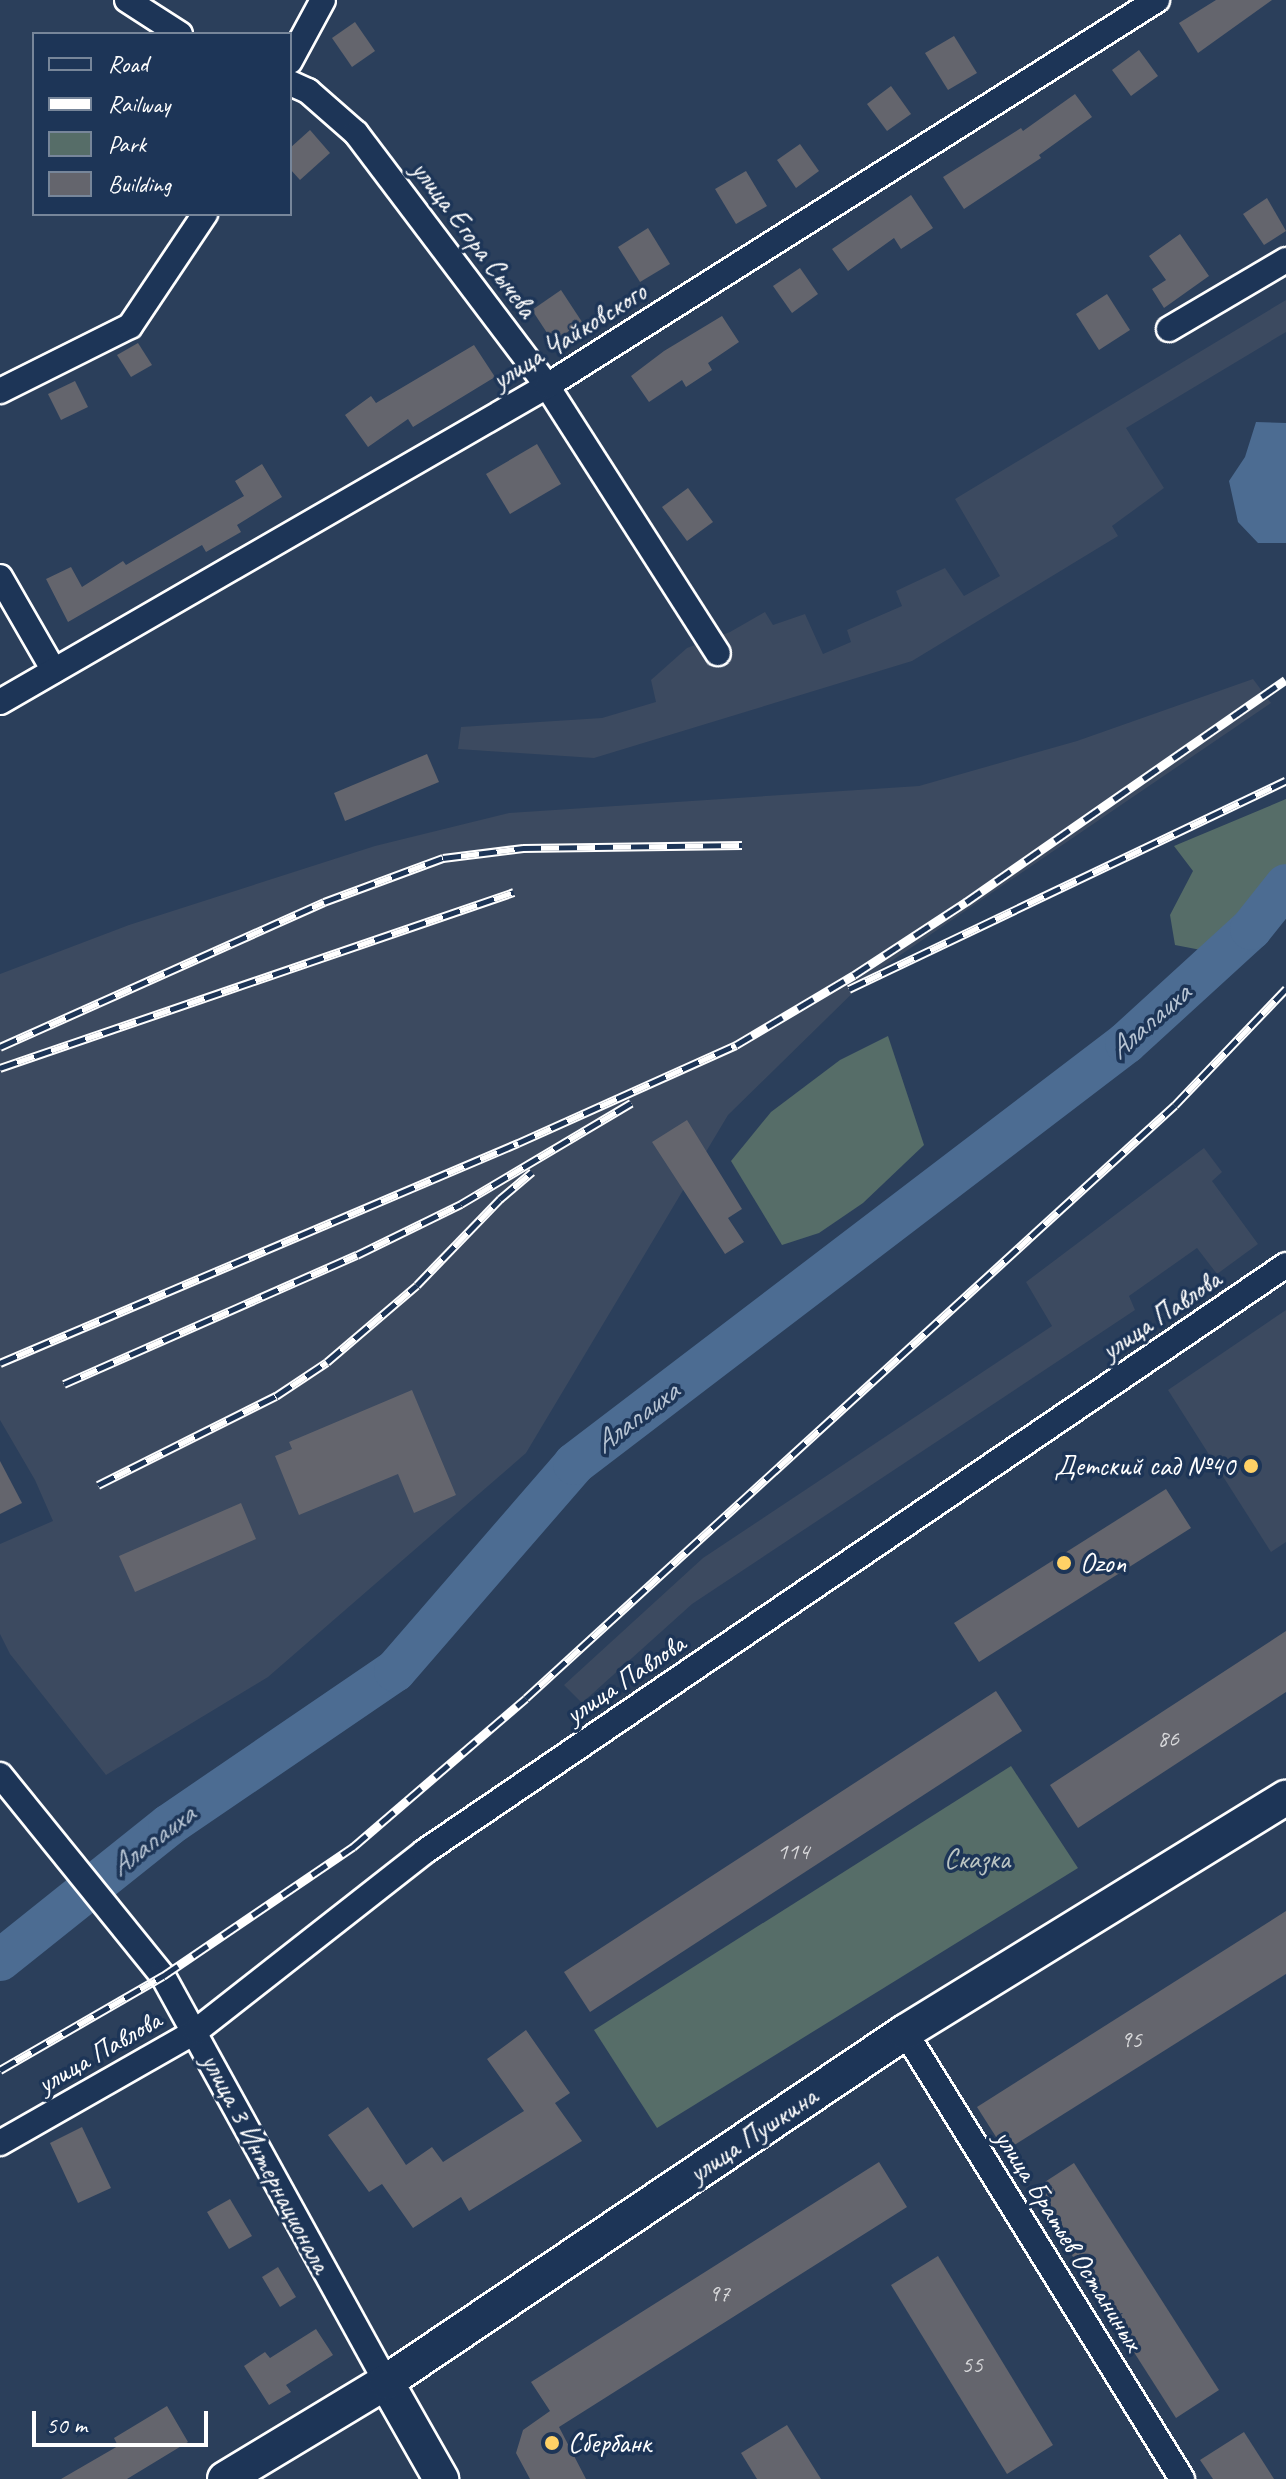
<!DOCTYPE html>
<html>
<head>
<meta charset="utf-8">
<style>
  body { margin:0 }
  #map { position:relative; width:1286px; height:2479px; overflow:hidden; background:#2b3f5b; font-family:Caveat,sans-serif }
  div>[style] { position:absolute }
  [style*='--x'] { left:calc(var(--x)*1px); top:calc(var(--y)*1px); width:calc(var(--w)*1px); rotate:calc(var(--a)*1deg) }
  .built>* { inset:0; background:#3c4a60 }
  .green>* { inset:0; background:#566d68 }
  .water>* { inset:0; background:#4c6c92 }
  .river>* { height:42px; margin:-21px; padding:0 21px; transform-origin:21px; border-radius:21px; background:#4c6c92 }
  .building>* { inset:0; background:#64656d }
  .roads { filter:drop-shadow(2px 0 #fff) drop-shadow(-2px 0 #fff) drop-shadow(0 2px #fff) drop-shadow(0 -2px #fff) }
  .street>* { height:24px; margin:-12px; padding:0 12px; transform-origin:12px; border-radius:12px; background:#1d3557 }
  .secondary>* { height:34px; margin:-17px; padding:0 17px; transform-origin:17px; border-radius:17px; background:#1d3557 }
  .rail>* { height:9px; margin-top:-4.5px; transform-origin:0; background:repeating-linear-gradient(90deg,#1d3557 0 18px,#fff 0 36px); box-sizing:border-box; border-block:2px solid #fff }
  .dots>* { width:22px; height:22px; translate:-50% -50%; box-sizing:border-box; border:4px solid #1d3557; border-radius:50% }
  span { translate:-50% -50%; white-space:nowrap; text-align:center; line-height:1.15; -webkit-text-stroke:7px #1d3557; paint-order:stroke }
  .number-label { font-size:24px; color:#d8d8da }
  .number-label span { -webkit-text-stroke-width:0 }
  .street-label { font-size:28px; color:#fff }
  .poi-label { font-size:28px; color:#fff }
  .right { translate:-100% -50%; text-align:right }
  .left { translate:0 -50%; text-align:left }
  .park-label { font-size:28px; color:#bbc5c3 }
  .water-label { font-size:30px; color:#b7c4d3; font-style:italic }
  .legend { position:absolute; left:32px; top:32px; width:260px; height:184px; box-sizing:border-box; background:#1d3557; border:2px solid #77869a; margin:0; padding:10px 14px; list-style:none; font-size:24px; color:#fff }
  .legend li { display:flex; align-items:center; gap:16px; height:40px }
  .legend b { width:40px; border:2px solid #77869a }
  .scale { position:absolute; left:32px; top:2411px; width:176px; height:36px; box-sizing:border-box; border:4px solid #fff; border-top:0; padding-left:10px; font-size:24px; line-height:28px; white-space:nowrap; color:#fff; -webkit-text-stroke:6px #1d3557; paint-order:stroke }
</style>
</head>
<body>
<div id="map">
  <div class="built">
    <i style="clip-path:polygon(1286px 300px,1286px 332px,1126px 428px,1164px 488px,1112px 526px,1118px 536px,912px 661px,594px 758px,458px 749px,461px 727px,602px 718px,656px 702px,651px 680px,687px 648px,730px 632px,765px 612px,773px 625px,805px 614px,823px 654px,851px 642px,847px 630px,902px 606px,896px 591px,945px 568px,964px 596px,1000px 576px,955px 499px)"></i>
    <i style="clip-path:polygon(1253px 679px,1271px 703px,871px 975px,728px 1115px,526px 1453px,268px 1677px,106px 1775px,10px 1654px,0 1634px,0 1544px,53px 1521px,35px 1480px,0 1420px,0 974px,129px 925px,375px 846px,509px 813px,919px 786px,1077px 741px)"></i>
    <i style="clip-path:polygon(1204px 1148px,1222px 1172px,1212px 1181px,1258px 1244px,1217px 1274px,1197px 1248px,1129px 1296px,1135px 1310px,692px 1604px,582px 1703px,564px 1685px,703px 1558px,1052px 1326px,1026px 1282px)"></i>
    <i style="clip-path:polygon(1286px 1310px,1286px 1542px,1271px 1552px,1168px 1390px)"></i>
  </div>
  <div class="green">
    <i style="clip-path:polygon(1286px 799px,1286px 868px,1281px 877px,1201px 950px,1175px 945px,1170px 915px,1193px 871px,1174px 846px)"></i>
    <i style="clip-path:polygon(888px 1036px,924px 1145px,863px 1203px,819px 1233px,782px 1245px,731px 1161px,771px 1112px,840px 1060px)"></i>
    <i style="clip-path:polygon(1011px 1766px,1078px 1868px,657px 2128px,594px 2030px)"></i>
  </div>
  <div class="water">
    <i style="clip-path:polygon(1256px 422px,1286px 423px,1286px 543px,1258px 543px,1238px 522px,1229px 481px,1245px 457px)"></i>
  </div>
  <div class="river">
    <i style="--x:0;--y:1960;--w:216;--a:-38.6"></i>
    <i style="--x:169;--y:1825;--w:273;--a:-34.3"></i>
    <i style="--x:395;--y:1671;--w:274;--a:-49.1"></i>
    <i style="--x:574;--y:1464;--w:694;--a:-37.33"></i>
    <i style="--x:1126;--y:1043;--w:169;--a:-42.4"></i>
    <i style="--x:1251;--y:929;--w:56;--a:-51.5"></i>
  </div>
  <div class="building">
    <i style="clip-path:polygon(1216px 0,1272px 0,1198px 53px,1179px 23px)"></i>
    <i style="clip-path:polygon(355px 22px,375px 51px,352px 67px,332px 38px)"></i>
    <i style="clip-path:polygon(954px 36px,977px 73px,948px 90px,925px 53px)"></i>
    <i style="clip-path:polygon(1139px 50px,1158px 76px,1131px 96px,1112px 70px)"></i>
    <i style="clip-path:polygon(891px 86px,911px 114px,887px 131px,867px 104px)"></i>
    <i style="clip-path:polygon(1075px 94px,1092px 117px,1039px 155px,1041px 158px,964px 209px,943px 177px,1021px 128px,1023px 131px)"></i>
    <i style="clip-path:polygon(310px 130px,330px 153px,300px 180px,290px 169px,290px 148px)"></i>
    <i style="clip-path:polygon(800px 144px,819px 171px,796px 188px,777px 160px)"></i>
    <i style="clip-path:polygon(746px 171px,767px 206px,736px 224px,715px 189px)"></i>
    <i style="clip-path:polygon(911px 195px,933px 228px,901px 249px,894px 238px,848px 271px,832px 249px)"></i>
    <i style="clip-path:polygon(1267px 198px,1286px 231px,1264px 245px,1243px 214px)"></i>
    <i style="clip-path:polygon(648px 228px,670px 264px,640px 282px,618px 247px)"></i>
    <i style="clip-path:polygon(1180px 234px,1209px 276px,1164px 308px,1152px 289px,1166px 280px,1149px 256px)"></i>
    <i style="clip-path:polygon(800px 268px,818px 294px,792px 313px,773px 286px)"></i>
    <i style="clip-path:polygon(561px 290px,582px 322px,553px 342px,532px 310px)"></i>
    <i style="clip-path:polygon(1107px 294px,1130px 330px,1099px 350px,1076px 314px)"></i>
    <i style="clip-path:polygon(722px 316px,739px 342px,708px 363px,712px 370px,686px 387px,682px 380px,649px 402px,631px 376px,664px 351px)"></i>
    <i style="clip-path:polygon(138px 343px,152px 365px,131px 377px,117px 355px)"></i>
    <i style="clip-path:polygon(474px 345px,495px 377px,413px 427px,408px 419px,368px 447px,345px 415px,371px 396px,376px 403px)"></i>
    <i style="clip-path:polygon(75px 381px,88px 407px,61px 420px,48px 394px)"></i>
    <i style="clip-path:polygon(537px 444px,561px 484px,510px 514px,486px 474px)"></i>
    <i style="clip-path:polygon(262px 464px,282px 497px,237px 525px,241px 532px,206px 552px,202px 545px,68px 622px,46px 579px,71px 567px,82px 587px,123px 561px,126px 565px,244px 496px,235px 481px)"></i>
    <i style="clip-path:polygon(688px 488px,713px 522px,687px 541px,662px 507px)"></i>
    <i style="clip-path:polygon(427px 754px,439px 782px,345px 821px,334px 793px)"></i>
    <i style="clip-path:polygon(687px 1120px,742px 1209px,728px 1218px,744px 1242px,725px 1254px,652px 1142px)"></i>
    <i style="clip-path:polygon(412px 1390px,456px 1495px,414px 1513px,398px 1474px,299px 1515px,275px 1456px,292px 1449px,289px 1442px)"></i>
    <i style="clip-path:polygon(0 1461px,22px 1503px,0 1514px)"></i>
    <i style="clip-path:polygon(1166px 1489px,1191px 1528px,979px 1662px,954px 1623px)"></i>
    <i style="clip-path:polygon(241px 1503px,256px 1539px,135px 1592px,119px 1556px)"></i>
    <i style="clip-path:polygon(1286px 1631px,1286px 1692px,1078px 1828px,1050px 1785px)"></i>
    <i style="clip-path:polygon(996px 1691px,1022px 1731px,590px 2012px,564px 1972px)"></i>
    <i style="clip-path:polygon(1286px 1911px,1286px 1974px,1005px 2151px,977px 2107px)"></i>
    <i style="clip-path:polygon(526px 2030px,570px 2093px,555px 2103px,582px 2141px,469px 2211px,461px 2197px,413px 2228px,382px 2184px,369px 2192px,328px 2135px,368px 2107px,406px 2165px,432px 2147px,443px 2162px,524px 2111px,487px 2059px)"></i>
    <i style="clip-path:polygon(82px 2127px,111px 2188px,78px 2203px,50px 2143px)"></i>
    <i style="clip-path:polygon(879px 2162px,907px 2207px,559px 2427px,586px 2479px,530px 2479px,516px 2453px,523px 2430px,550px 2411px,531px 2382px)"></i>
    <i style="clip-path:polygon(1074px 2163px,1219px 2390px,1176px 2418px,1031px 2191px)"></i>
    <i style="clip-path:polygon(230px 2199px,252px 2236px,229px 2249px,207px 2212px)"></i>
    <i style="clip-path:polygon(938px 2256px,1053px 2445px,1007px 2474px,891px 2285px)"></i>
    <i style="clip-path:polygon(278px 2267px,296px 2297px,280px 2307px,262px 2277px)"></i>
    <i style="clip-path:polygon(316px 2329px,333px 2355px,286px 2385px,291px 2392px,269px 2405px,244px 2366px,265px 2352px,270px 2358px)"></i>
    <i style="clip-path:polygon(167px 2406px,188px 2442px,127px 2479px,61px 2479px,118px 2446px,114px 2438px)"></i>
    <i style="clip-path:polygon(787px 2425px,821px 2479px,757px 2479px,741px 2453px)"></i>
    <i style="clip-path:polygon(1244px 2432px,1274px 2479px,1213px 2479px,1200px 2460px)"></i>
  </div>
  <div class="roads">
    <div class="street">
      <i style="--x:127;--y:0;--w:63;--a:32.7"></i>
      <i style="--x:290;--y:61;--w:69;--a:-61.6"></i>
      <i style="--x:290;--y:83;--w:20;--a:24"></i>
      <i style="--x:308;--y:91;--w:64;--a:41.2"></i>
      <i style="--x:356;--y:133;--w:317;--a:52.9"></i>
      <i style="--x:547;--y:386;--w:317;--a:57.4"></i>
      <i style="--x:1169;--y:329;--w:136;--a:-30.5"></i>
      <i style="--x:0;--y:391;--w:145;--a:-26.6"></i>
      <i style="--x:130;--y:326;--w:135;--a:-56.2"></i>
      <i style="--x:0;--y:577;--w:108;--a:60.1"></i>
      <i style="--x:0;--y:702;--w:632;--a:-30.01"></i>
      <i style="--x:547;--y:386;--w:722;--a:-32.33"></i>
      <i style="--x:0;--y:1775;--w:259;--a:51"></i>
      <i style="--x:163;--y:1976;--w:463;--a:61.2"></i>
      <i style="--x:905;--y:2032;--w:526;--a:58.21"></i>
      <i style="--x:0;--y:2143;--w:226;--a:-29.7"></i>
      <i style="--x:196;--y:2031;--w:290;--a:-38.1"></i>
      <i style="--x:424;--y:1852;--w:1043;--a:-34.25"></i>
    </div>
    <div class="secondary">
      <i style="--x:386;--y:2382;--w:112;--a:60.4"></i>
      <i style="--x:225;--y:2479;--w:188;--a:-31.1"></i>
      <i style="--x:386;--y:2382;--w:626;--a:-33.99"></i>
      <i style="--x:905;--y:2032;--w:447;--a:-31.6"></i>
    </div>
  </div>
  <div class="rail">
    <i style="--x:849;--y:989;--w:484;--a:-25.5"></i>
    <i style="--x:0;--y:1047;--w:355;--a:-24.1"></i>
    <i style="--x:324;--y:902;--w:127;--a:-20.3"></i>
    <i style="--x:443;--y:858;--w:81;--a:-7.1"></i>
    <i style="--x:523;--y:848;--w:219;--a:-0.8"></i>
    <i style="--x:0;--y:1068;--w:543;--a:-18.9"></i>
    <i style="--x:0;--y:1363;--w:563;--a:-23.01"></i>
    <i style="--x:518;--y:1143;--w:239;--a:-24.2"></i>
    <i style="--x:736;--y:1045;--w:137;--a:-30.7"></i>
    <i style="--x:854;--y:975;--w:134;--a:-33.1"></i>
    <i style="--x:966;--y:902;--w:389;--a:-34.8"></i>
    <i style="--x:64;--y:1384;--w:320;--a:-23.8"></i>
    <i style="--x:357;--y:1255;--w:116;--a:-26.1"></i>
    <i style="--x:461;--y:1204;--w:198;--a:-30.7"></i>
    <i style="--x:98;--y:1485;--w:199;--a:-26.6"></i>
    <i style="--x:276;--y:1396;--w:61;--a:-33.7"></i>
    <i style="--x:327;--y:1362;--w:118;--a:-40.5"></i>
    <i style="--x:417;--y:1285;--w:120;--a:-46"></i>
    <i style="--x:500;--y:1199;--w:42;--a:-40.2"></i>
    <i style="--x:0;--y:2070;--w:188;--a:-30"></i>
    <i style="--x:163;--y:1976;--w:230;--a:-34.2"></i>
    <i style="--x:353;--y:1847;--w:228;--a:-40.7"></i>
    <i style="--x:526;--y:1698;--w:879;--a:-42.42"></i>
    <i style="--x:1175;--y:1105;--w:161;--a:-46.3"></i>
  </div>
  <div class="dots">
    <i style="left:1251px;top:1466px;background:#ffd166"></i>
    <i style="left:1064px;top:1563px;background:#ffd166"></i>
    <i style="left:552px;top:2443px;background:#ffd166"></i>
  </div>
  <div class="number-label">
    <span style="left:1168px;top:1739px">86</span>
    <span style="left:793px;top:1852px">114</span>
    <span style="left:1131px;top:2040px">95</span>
    <span style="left:719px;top:2294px">97</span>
    <span style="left:972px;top:2365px">55</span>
  </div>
  <div class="street-label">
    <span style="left:474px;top:239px;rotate:53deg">улица Егора Сычева</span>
    <span style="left:569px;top:336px;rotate:-32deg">улица Чайковского</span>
    <span style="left:1161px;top:1315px;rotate:-34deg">улица Павлова</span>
    <span style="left:625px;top:1679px;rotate:-34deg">улица Павлова</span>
    <span style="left:99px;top:2052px;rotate:-30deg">улица Павлова</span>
    <span style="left:753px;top:2135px;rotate:-34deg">улица Пушкина</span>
    <span style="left:266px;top:2163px;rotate:62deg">улица 3 Интернационала</span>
    <span style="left:1069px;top:2240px;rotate:58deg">улица Братьев Останиных</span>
  </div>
  <div class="poi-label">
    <span class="right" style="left:1235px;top:1466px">Детский сад №40</span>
    <span class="left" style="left:1080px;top:1563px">Ozon</span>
    <span class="left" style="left:568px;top:2443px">Сбербанк</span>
  </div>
  <div class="park-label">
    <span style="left:977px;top:1859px">Сказка</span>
  </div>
  <div class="water-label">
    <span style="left:1149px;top:1021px;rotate:-41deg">Алапаиха</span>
    <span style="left:636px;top:1417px;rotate:-37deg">Алапаиха</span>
    <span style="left:152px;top:1840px;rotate:-37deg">Алапаиха</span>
  </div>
  <ul class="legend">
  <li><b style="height:10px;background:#1d3557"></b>Road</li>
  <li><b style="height:10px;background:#fff"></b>Railway</li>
  <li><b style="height:22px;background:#566d68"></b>Park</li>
  <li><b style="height:22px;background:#64656d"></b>Building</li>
  </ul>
  <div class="scale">50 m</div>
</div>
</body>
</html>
